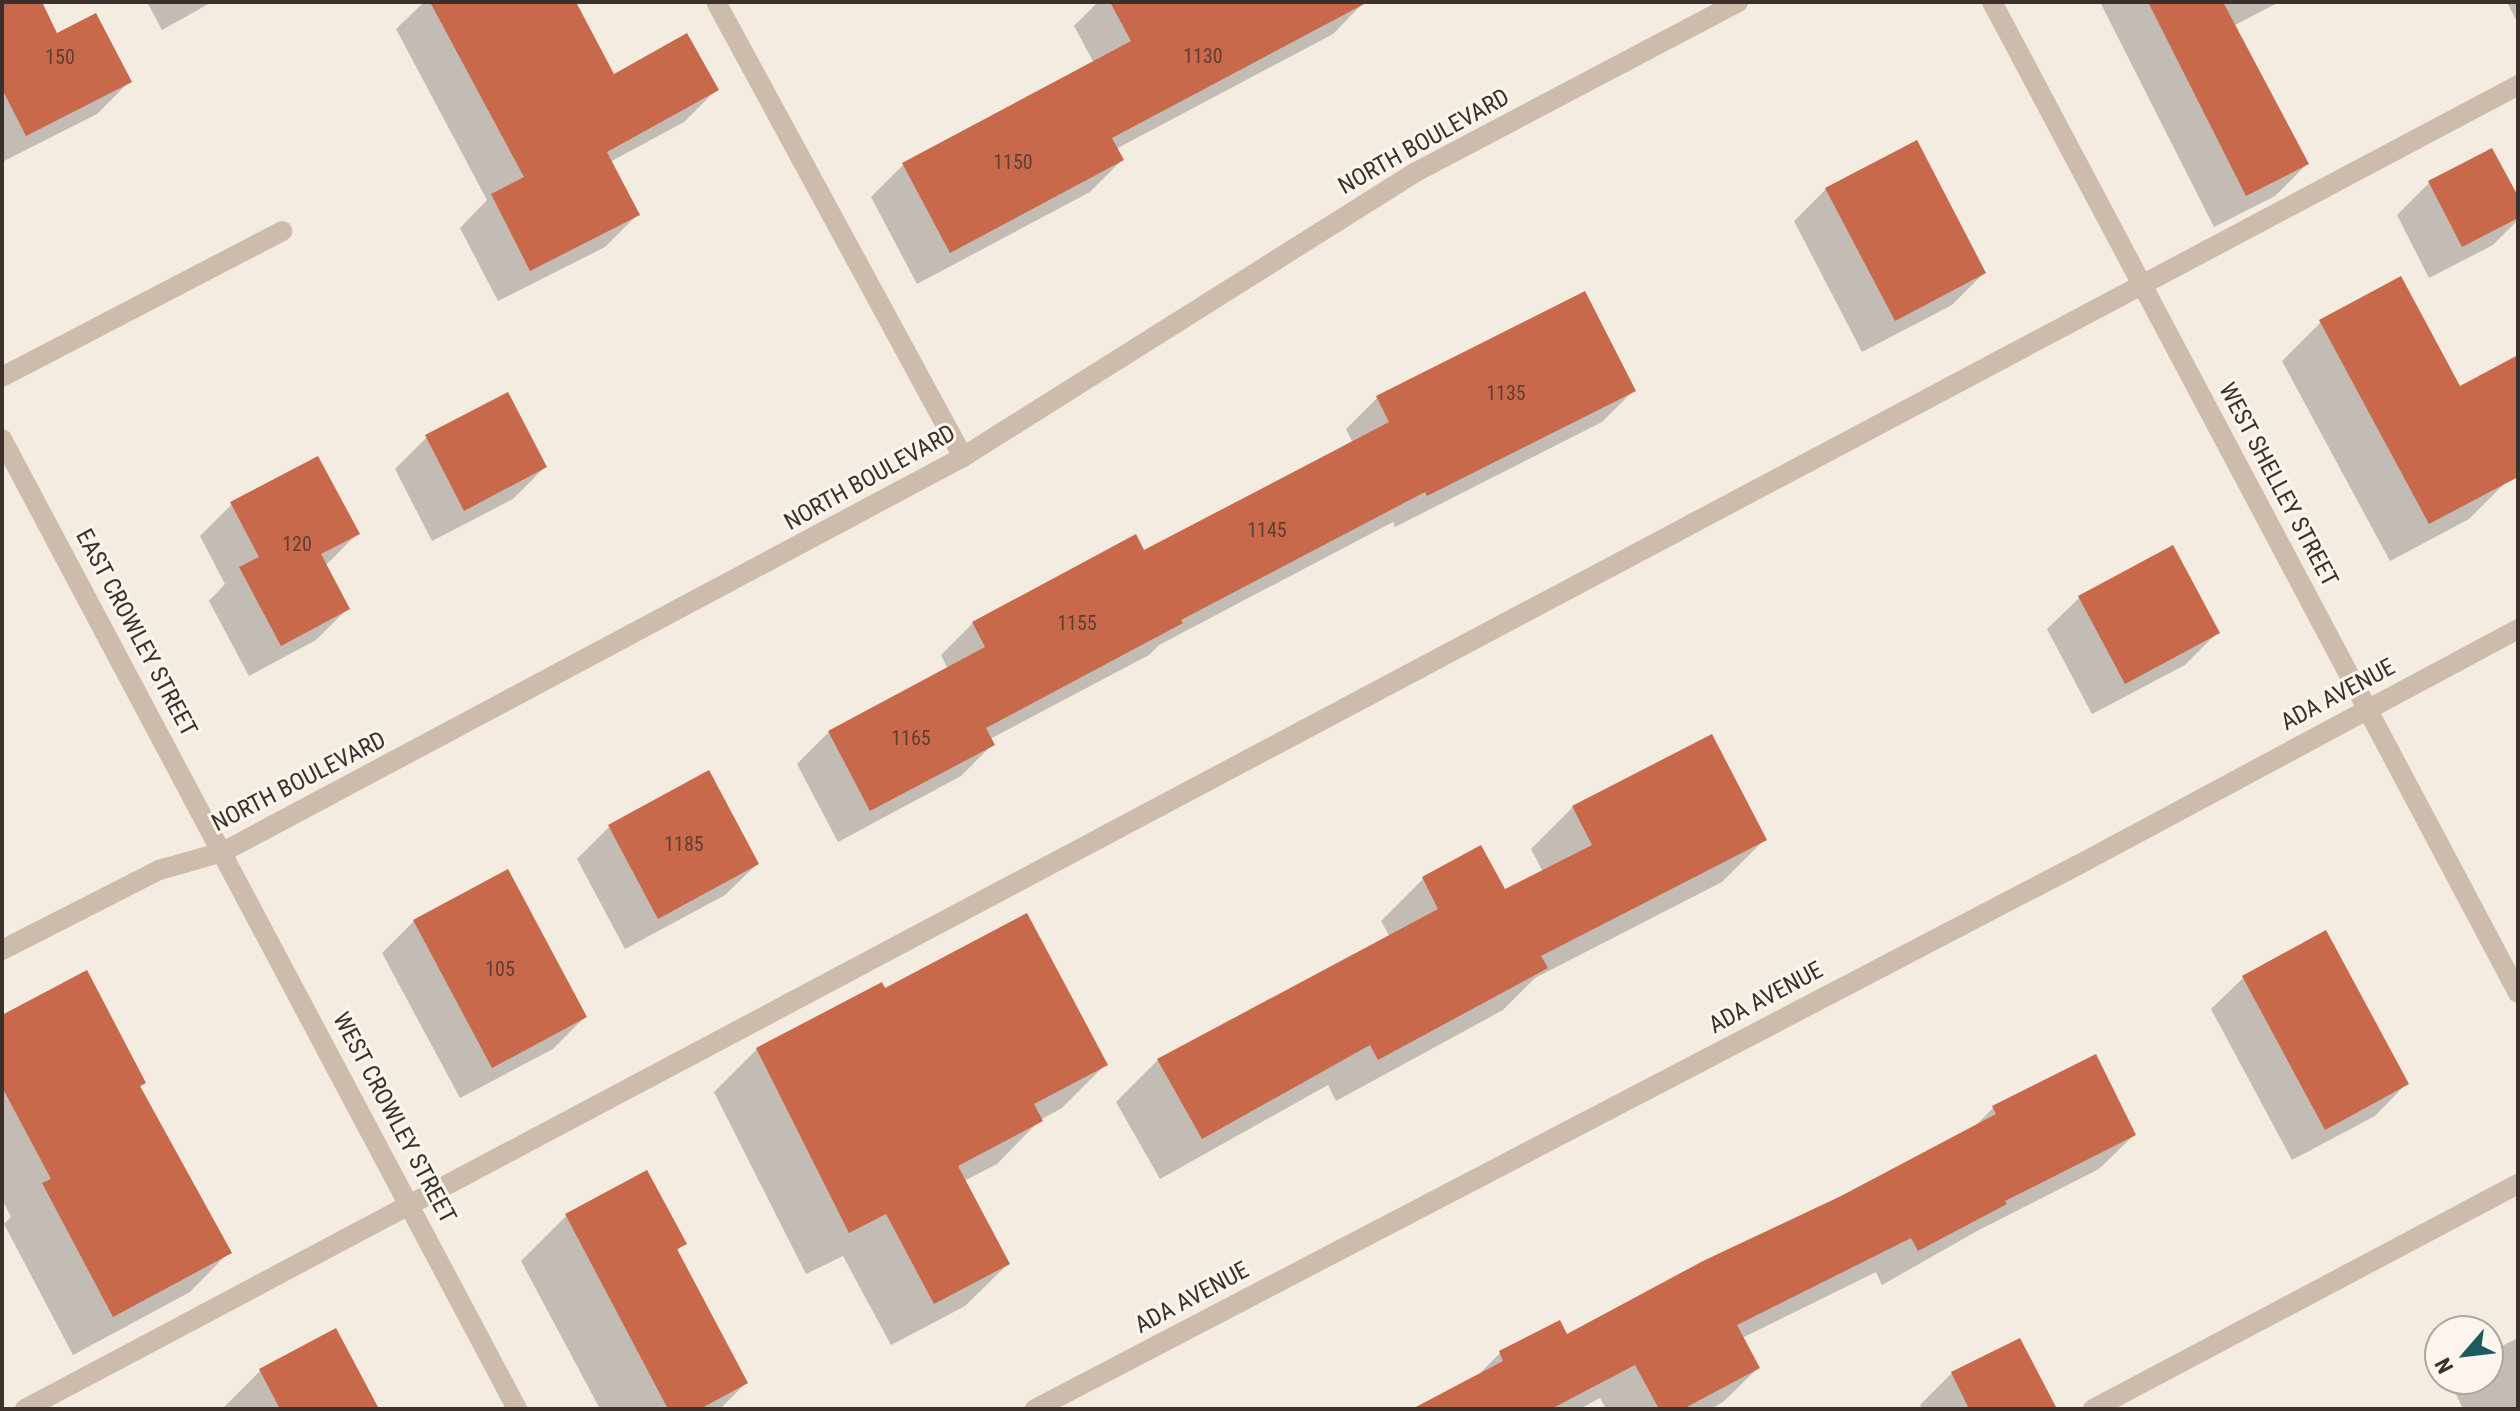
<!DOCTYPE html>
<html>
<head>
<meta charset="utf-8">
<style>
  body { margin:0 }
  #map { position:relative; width:2520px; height:1411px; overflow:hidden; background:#f4ebe1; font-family:"Roboto Condensed",sans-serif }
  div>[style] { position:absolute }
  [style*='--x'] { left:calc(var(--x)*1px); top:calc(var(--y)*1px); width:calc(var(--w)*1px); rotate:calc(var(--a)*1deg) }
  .shadow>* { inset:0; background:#0003 }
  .building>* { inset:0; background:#c8694b }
  .lane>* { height:20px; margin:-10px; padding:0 10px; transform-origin:10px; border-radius:10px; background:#cdbbac }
  .street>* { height:20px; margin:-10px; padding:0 10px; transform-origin:10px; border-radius:10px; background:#cdbbac }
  span { translate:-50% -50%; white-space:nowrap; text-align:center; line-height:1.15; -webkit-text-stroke:6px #fbf5ee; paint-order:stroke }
  .number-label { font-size:20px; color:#5e3e33 }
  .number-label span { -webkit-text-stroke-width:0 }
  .street-label { font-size:24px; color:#3b302b }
  .frame { position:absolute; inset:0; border:4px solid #3b302b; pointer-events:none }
  .north { position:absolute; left:2424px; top:1315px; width:80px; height:80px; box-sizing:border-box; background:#fbf5ee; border:2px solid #aea6a0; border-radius:50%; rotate:242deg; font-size:22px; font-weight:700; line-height:32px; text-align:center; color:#3b302b }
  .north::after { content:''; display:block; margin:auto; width:28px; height:36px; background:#1f5a5e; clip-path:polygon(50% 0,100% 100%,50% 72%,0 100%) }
</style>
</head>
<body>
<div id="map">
  <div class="shadow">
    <i style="clip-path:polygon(2px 2px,39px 2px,56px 36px,129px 82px,97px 114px,2px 162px)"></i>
    <i style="clip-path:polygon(147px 2px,212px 2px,162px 30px)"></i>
    <i style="clip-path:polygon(424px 2px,573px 2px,613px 77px,716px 90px,684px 122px,610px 162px,637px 215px,605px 247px,498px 301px,460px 228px,487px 200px,396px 29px)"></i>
    <i style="clip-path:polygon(1098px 2px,1364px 2px,1333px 34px,1116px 149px,1122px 160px,1090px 192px,917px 284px,871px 197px,903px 165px,1094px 63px,1074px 26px)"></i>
    <i style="clip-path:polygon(2100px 2px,2279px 2px,2233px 26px,2307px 164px,2275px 196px,2214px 227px)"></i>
    <i style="clip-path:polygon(2507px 2px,2518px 2px,2518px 24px)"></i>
    <i style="clip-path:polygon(2492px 150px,2518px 200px,2518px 220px,2493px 245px,2429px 278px,2397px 215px,2429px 183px)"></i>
    <i style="clip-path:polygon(1826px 189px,1984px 273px,1952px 305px,1862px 352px,1794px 221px)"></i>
    <i style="clip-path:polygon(2321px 322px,2459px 388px,2518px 357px,2518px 477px,2504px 484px,2469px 519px,2390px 561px,2282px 361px)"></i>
    <i style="clip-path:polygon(1634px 390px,1602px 422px,1395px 527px,1393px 522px,1159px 645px,1149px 655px,990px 739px,993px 744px,961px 776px,838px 842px,797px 764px,829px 732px,948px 669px,941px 655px,973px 623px,1144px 553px,1353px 443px,1346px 429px,1378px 397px)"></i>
    <i style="clip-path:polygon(427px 437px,545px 467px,513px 499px,432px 541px,395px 469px)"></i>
    <i style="clip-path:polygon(232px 504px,357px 534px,325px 566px,348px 608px,316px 640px,249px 676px,209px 601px,225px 584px,200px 536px)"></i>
    <i style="clip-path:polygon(2079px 598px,2217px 633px,2185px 665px,2092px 714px,2047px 629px)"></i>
    <i style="clip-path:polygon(1573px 807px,1764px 840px,1722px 882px,1535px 978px,1503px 1010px,1336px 1101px,1328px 1085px,1160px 1179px,1116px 1102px,1158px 1060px,1390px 937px,1381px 921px,1423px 879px,1480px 848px,1504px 892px,1543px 872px,1531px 849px)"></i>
    <i style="clip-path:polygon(609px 827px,757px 864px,725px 895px,625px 949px,577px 859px)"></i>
    <i style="clip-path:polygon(414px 921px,585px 1017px,553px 1049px,460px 1098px,382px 953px)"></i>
    <i style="clip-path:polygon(2243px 978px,2406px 1084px,2375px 1116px,2292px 1160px,2211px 1009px)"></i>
    <i style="clip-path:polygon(2px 1018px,144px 1083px,139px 1088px,229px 1252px,190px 1292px,73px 1355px,4px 1224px,11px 1217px,2px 1199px)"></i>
    <i style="clip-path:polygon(757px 1049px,1105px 1065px,1062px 1108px,1040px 1120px,997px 1164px,964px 1181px,1008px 1264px,965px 1306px,891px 1345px,843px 1256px,806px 1274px,714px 1092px)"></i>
    <i style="clip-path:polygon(1993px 1108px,2134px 1135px,2099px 1169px,1977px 1231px,1882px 1285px,1876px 1272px,1742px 1338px,1758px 1368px,1723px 1402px,1711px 1409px,1606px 1409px,1600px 1398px,1580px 1409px,1416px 1409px,1475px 1378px,1500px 1353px,1566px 1337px,1972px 1129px)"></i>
    <i style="clip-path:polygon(646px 1173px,684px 1244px,676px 1252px,746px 1383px,720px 1409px,600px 1409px,521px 1261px,566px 1216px)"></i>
    <i style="clip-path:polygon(2518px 1338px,2518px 1409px,2463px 1409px,2452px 1386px,2458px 1379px,2488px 1379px,2488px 1353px)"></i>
    <i style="clip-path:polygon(260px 1371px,377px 1409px,222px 1409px)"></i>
    <i style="clip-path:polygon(1952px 1373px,2038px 1409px,1922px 1409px,1920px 1405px)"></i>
  </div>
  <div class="building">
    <i style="clip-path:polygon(2px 2px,42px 2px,57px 33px,96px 13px,132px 82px,26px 136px,2px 89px)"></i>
    <i style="clip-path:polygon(430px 2px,576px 2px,614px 74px,687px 33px,719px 90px,607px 152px,640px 215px,530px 271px,491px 194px,524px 177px)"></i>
    <i style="clip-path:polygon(1110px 2px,1368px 2px,1112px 138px,1124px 160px,950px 253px,902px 163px,1131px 41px)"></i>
    <i style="clip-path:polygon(2148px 2px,2223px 2px,2309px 164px,2246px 196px)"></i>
    <i style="clip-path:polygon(1917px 140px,1986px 273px,1895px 321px,1825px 188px)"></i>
    <i style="clip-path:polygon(2492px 148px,2518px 196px,2518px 218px,2462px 247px,2428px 181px)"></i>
    <i style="clip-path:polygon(2401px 276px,2460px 386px,2518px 355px,2518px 477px,2429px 524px,2319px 320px)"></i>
    <i style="clip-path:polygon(1585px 291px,1636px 391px,1427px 496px,1425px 492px,1181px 620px,1183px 623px,986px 728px,995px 745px,870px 811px,828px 731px,985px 647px,972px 622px,1136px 534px,1144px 550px,1389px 422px,1376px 396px)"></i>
    <i style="clip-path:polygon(508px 392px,547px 467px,464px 511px,425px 435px)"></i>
    <i style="clip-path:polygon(318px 456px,360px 534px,321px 554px,350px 609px,281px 646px,239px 567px,259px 557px,230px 502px)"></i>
    <i style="clip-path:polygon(2173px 545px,2220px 633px,2125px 684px,2078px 596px)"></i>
    <i style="clip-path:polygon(1712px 734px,1767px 840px,1541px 956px,1548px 968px,1378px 1060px,1370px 1045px,1202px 1139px,1157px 1059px,1438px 909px,1422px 877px,1481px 845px,1505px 889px,1592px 845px,1572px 806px)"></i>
    <i style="clip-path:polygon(709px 770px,759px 864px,658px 919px,608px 825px)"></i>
    <i style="clip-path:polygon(508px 869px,587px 1017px,492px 1068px,413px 920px)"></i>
    <i style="clip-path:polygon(1027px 913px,1108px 1065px,1034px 1104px,1043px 1121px,958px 1166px,1010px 1264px,934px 1304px,886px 1214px,849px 1233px,756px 1048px,882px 982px,885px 988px)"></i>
    <i style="clip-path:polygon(2326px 930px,2409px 1084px,2325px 1130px,2242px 976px)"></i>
    <i style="clip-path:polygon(87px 970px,146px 1083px,140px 1086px,232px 1253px,113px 1317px,42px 1183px,51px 1179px,2px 1087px,2px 1015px)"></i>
    <i style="clip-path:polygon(2096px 1054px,2136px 1135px,2005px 1201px,2007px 1204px,1918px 1251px,1911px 1238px,1737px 1325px,1760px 1368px,1683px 1409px,1659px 1409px,1635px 1365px,1551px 1409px,1412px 1409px,1503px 1361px,1499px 1351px,1560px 1320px,1567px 1334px,1703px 1261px,1841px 1196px,1996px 1114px,1992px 1106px)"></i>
    <i style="clip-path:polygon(647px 1170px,687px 1244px,677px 1249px,748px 1383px,700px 1409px,668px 1409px,565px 1214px)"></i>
    <i style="clip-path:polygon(336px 1328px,379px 1409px,280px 1409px,259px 1369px)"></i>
    <i style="clip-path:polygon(2020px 1338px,2057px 1409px,1969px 1409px,1951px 1372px)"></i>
  </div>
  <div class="lane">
    <i style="--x:716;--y:2;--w:518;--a:61.5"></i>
    <i style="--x:2;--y:950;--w:176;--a:-27"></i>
    <i style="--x:159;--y:870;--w:66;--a:-15.7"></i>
    <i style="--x:25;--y:1409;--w:2823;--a:-27.97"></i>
    <i style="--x:2093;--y:1409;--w:481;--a:-27.9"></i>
  </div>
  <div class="street">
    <i style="--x:1992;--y:2;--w:1122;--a:62.04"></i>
    <i style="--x:2;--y:377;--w:316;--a:-27.5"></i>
    <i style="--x:2;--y:439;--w:1098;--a:62.03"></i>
    <i style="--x:223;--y:852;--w:839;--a:-28.09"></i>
    <i style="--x:963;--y:457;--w:535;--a:-32.18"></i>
    <i style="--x:1416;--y:172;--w:364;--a:-27.8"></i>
    <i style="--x:1035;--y:1409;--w:1176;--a:-27.55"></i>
    <i style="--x:2078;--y:865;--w:499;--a:-28.2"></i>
  </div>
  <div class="number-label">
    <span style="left:1203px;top:56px">1130</span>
    <span style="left:60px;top:57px">150</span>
    <span style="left:1013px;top:162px">1150</span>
    <span style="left:1506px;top:393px">1135</span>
    <span style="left:1267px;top:530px">1145</span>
    <span style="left:297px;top:544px">120</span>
    <span style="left:1077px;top:623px">1155</span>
    <span style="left:911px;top:738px">1165</span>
    <span style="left:684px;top:844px">1185</span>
    <span style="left:500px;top:969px">105</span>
  </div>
  <div class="street-label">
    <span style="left:1424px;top:142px;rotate:-29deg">NORTH BOULEVARD</span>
    <span style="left:870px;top:478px;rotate:-29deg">NORTH BOULEVARD</span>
    <span style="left:2278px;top:485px;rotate:62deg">WEST SHELLEY STREET</span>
    <span style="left:136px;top:633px;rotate:62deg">EAST CROWLEY STREET</span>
    <span style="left:2338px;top:695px;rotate:-28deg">ADA AVENUE</span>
    <span style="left:299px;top:782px;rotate:-27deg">NORTH BOULEVARD</span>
    <span style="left:1766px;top:998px;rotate:-28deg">ADA AVENUE</span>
    <span style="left:394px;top:1118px;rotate:62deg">WEST CROWLEY STREET</span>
    <span style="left:1192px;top:1298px;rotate:-28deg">ADA AVENUE</span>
  </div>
  <div class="frame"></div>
  <div class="north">N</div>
</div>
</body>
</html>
